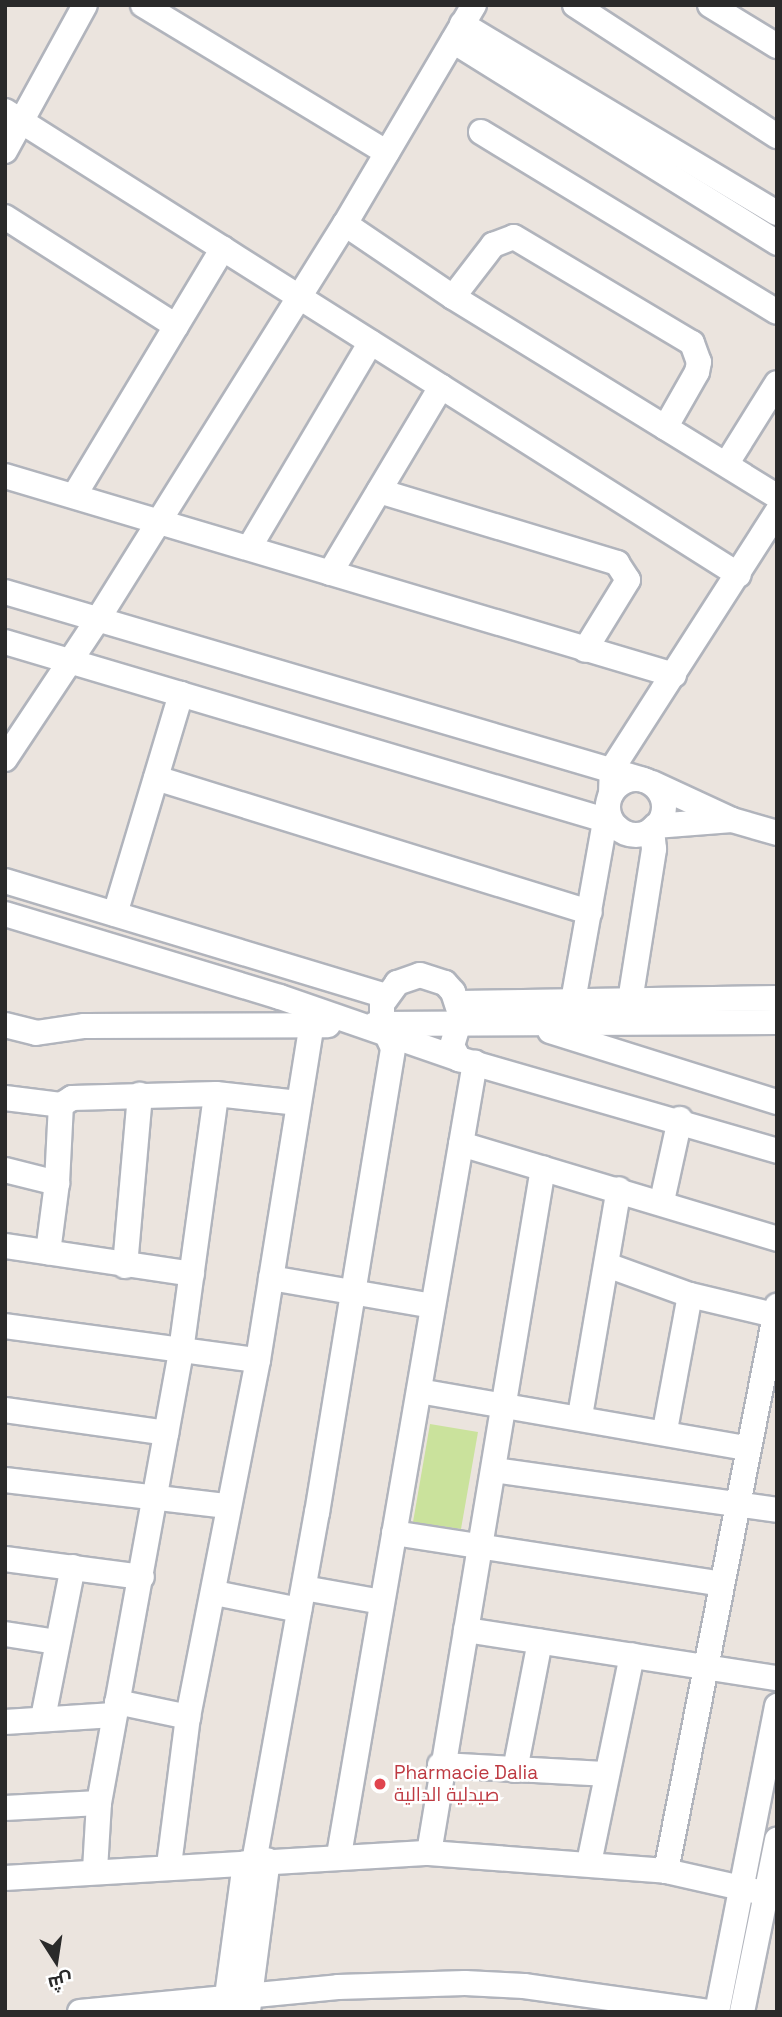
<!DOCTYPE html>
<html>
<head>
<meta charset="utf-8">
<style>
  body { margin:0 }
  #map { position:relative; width:782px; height:2017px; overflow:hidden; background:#ebe4de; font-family:"Space Grotesk",Cairo,sans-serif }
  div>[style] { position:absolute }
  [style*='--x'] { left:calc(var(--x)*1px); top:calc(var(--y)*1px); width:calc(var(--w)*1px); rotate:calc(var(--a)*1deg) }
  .pitch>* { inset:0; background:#cae29c }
  .roads { filter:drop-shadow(2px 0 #b1b4bc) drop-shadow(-2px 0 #b1b4bc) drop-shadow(0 2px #b1b4bc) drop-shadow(0 -2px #b1b4bc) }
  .minor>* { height:24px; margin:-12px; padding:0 12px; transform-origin:12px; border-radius:12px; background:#fff }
  .minor>.ring { margin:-12px; padding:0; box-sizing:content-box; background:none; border:24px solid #fff; border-radius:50% }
  .dots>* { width:19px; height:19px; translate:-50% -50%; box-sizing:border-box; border:4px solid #fff; border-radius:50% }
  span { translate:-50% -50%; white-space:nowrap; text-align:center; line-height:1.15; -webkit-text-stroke:5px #fff; paint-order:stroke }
  .health-label { font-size:19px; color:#be3a42 }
  .left { translate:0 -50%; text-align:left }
  .frame { position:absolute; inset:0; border:7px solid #2a2a2a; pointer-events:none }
  .north { position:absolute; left:21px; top:1926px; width:70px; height:70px; -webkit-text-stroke:5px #fff; paint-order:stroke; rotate:168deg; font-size:19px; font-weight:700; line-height:28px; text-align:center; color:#2a2a2a }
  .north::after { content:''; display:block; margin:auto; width:24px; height:32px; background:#2a2a2a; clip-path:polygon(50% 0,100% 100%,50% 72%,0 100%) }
</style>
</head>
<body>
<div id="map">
  <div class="pitch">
    <i style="clip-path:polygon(430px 1424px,478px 1432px,461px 1529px,413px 1522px)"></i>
  </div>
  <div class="roads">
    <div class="minor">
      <i style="--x:143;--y:5;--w:285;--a:31.2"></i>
      <i style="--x:575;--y:5;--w:241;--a:33"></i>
      <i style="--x:710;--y:5;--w:79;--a:31.5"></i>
      <i style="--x:462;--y:24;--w:367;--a:31"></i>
      <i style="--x:453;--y:41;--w:382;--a:31.9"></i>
      <i style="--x:5;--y:111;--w:868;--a:32.3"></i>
      <i style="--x:481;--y:132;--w:346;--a:31.3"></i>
      <i style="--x:5;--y:151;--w:166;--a:-61.3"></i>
      <i style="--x:5;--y:217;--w:203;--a:32.5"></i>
      <i style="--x:345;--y:224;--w:130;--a:34.1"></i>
      <i style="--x:453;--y:297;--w:380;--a:31.6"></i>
      <i style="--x:453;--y:297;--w:66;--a:-52.4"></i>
      <i style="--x:493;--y:245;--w:22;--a:-21"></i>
      <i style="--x:514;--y:237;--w:207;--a:30.8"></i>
      <i style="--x:692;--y:343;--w:20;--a:70"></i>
      <i style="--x:699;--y:362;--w:10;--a:101"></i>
      <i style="--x:697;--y:372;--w:64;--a:119.7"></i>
      <i style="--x:727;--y:463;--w:94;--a:-58"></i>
      <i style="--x:5;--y:476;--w:698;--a:16.57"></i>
      <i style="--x:379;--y:491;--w:249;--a:16.8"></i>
      <i style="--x:617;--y:563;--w:20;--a:57"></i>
      <i style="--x:628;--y:580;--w:82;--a:121.6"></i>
      <i style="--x:74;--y:496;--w:289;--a:-59"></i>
      <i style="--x:249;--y:548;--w:239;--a:-59.4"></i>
      <i style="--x:330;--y:573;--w:217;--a:-59.2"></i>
      <i style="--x:5;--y:592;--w:666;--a:16.39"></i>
      <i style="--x:5;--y:642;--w:626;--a:16.52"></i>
      <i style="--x:605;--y:820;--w:15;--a:32"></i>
      <i style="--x:5;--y:759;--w:168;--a:-56.4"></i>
      <i style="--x:98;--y:619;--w:466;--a:-58"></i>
      <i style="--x:345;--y:224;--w:254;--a:-59.5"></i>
      <i style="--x:156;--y:778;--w:454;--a:17.2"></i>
      <i class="ring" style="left:608px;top:779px;width:32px;height:32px"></i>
      <i style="--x:652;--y:783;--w:88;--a:24.8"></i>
      <i style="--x:732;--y:820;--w:77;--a:175.5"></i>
      <i style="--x:611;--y:794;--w:25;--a:-88"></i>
      <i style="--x:612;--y:769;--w:305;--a:-57.3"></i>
      <i style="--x:732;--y:820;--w:47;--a:16.1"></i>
      <i style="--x:5;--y:881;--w:398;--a:16.8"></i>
      <i style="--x:5;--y:914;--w:287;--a:16.8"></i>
      <i style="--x:280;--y:997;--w:189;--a:19.1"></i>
      <i style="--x:459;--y:1059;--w:331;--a:16.1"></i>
      <i style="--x:115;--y:914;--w:230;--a:-73.3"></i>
      <i style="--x:573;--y:1001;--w:199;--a:-79.9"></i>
      <i style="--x:630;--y:1001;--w:154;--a:-81"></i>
      <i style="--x:654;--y:849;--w:20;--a:-96"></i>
      <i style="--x:459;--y:1003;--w:318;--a:-0.9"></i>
      <i style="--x:375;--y:1024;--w:402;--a:-0.3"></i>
      <i style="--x:5;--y:1025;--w:32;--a:14"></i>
      <i style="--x:36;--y:1033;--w:49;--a:-8.3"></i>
      <i style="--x:84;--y:1026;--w:244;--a:-0.2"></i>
      <i style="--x:550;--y:1031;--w:238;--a:17.4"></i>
      <i style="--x:5;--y:1098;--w:56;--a:7.1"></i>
      <i style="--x:461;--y:1144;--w:330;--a:16.7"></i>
      <i style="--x:5;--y:1170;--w:54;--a:14"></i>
      <i style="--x:57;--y:1183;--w:70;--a:97.4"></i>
      <i style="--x:57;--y:1183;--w:78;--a:-87.1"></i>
      <i style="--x:61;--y:1105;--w:13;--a:-32"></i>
      <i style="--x:72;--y:1098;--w:144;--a:-1.6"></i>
      <i style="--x:216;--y:1094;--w:83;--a:6.2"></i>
      <i style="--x:662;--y:1201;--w:84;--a:-77.6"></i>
      <i style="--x:5;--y:1246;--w:189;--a:8.5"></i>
      <i style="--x:607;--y:1265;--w:88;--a:19.9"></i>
      <i style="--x:690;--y:1295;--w:86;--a:13.4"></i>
      <i style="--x:125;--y:1266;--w:172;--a:-85"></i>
      <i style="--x:271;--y:1278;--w:164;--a:9.8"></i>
      <i style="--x:5;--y:1326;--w:255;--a:7.7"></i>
      <i style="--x:419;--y:1391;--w:333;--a:9.9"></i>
      <i style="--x:5;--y:1410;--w:163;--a:8.1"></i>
      <i style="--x:580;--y:1416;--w:230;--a:-80.3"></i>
      <i style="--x:665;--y:1430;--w:137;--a:-79.5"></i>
      <i style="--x:494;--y:1470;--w:286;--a:8"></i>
      <i style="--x:5;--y:1480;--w:224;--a:6.7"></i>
      <i style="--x:394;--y:1533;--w:332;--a:8.8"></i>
      <i style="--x:5;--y:1559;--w:138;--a:7.5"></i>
      <i style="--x:304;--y:1588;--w:79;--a:10.2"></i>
      <i style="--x:215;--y:1593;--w:86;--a:11.4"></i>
      <i style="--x:466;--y:1630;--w:315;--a:8.8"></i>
      <i style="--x:5;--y:1634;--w:53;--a:8.7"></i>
      <i style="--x:117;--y:1702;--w:73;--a:11.9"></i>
      <i style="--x:43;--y:1718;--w:154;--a:-78.8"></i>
      <i style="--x:5;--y:1722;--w:109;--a:-3.7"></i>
      <i style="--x:440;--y:1765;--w:166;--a:3.1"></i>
      <i style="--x:515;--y:1770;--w:131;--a:-79"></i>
      <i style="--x:5;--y:1808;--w:94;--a:-3"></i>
      <i style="--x:429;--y:1853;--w:694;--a:-80.55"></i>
      <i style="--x:339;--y:1855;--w:804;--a:-80.26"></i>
      <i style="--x:254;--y:1862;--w:355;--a:-79.8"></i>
      <i style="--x:317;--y:1513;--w:471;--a:-80.7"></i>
      <i style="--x:393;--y:1048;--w:26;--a:-115"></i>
      <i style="--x:382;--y:1024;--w:20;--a:-90"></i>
      <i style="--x:382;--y:1004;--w:26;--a:-54"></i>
      <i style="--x:397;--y:983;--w:24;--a:-19"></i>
      <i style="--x:420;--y:975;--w:26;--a:18"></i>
      <i style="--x:445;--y:983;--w:12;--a:48"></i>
      <i style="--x:453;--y:992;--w:25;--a:72"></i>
      <i style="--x:461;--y:1016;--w:31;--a:107"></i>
      <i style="--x:452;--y:1046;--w:15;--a:62"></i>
      <i style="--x:589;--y:1863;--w:212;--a:-78.3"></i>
      <i style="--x:169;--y:1865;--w:149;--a:-82.7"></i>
      <i style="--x:188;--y:1717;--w:364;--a:-78.9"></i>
      <i style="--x:258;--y:1360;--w:334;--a:-80.9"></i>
      <i style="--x:95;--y:1870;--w:67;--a:-86.6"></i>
      <i style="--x:99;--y:1803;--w:459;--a:-79.7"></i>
      <i style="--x:181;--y:1351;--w:259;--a:-82.2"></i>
      <i style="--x:666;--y:1871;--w:576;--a:-78.89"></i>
      <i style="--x:5;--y:1878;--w:425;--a:-3.4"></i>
      <i style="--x:429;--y:1853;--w:238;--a:4.3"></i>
      <i style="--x:666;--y:1871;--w:114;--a:12.7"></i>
      <i style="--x:225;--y:2011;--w:149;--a:-82.3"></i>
      <i style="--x:248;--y:2011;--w:152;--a:-82.5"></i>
      <i style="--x:80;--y:2012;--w:259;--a:-5.5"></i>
      <i style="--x:338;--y:1987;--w:127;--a:-1.8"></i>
      <i style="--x:465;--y:1983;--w:59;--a:2.9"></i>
      <i style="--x:524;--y:1986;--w:188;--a:8"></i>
      <i style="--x:717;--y:2012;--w:312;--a:-78.9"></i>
      <i style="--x:742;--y:2012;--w:176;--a:-78.5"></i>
    </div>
  </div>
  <div class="dots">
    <i style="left:380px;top:1784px;background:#e0444e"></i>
  </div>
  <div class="health-label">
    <span class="left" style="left:394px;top:1784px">Pharmacie Dalia<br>صيدلية الدالية</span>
  </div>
  <div class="frame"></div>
  <div class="north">ش</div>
</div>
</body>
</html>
